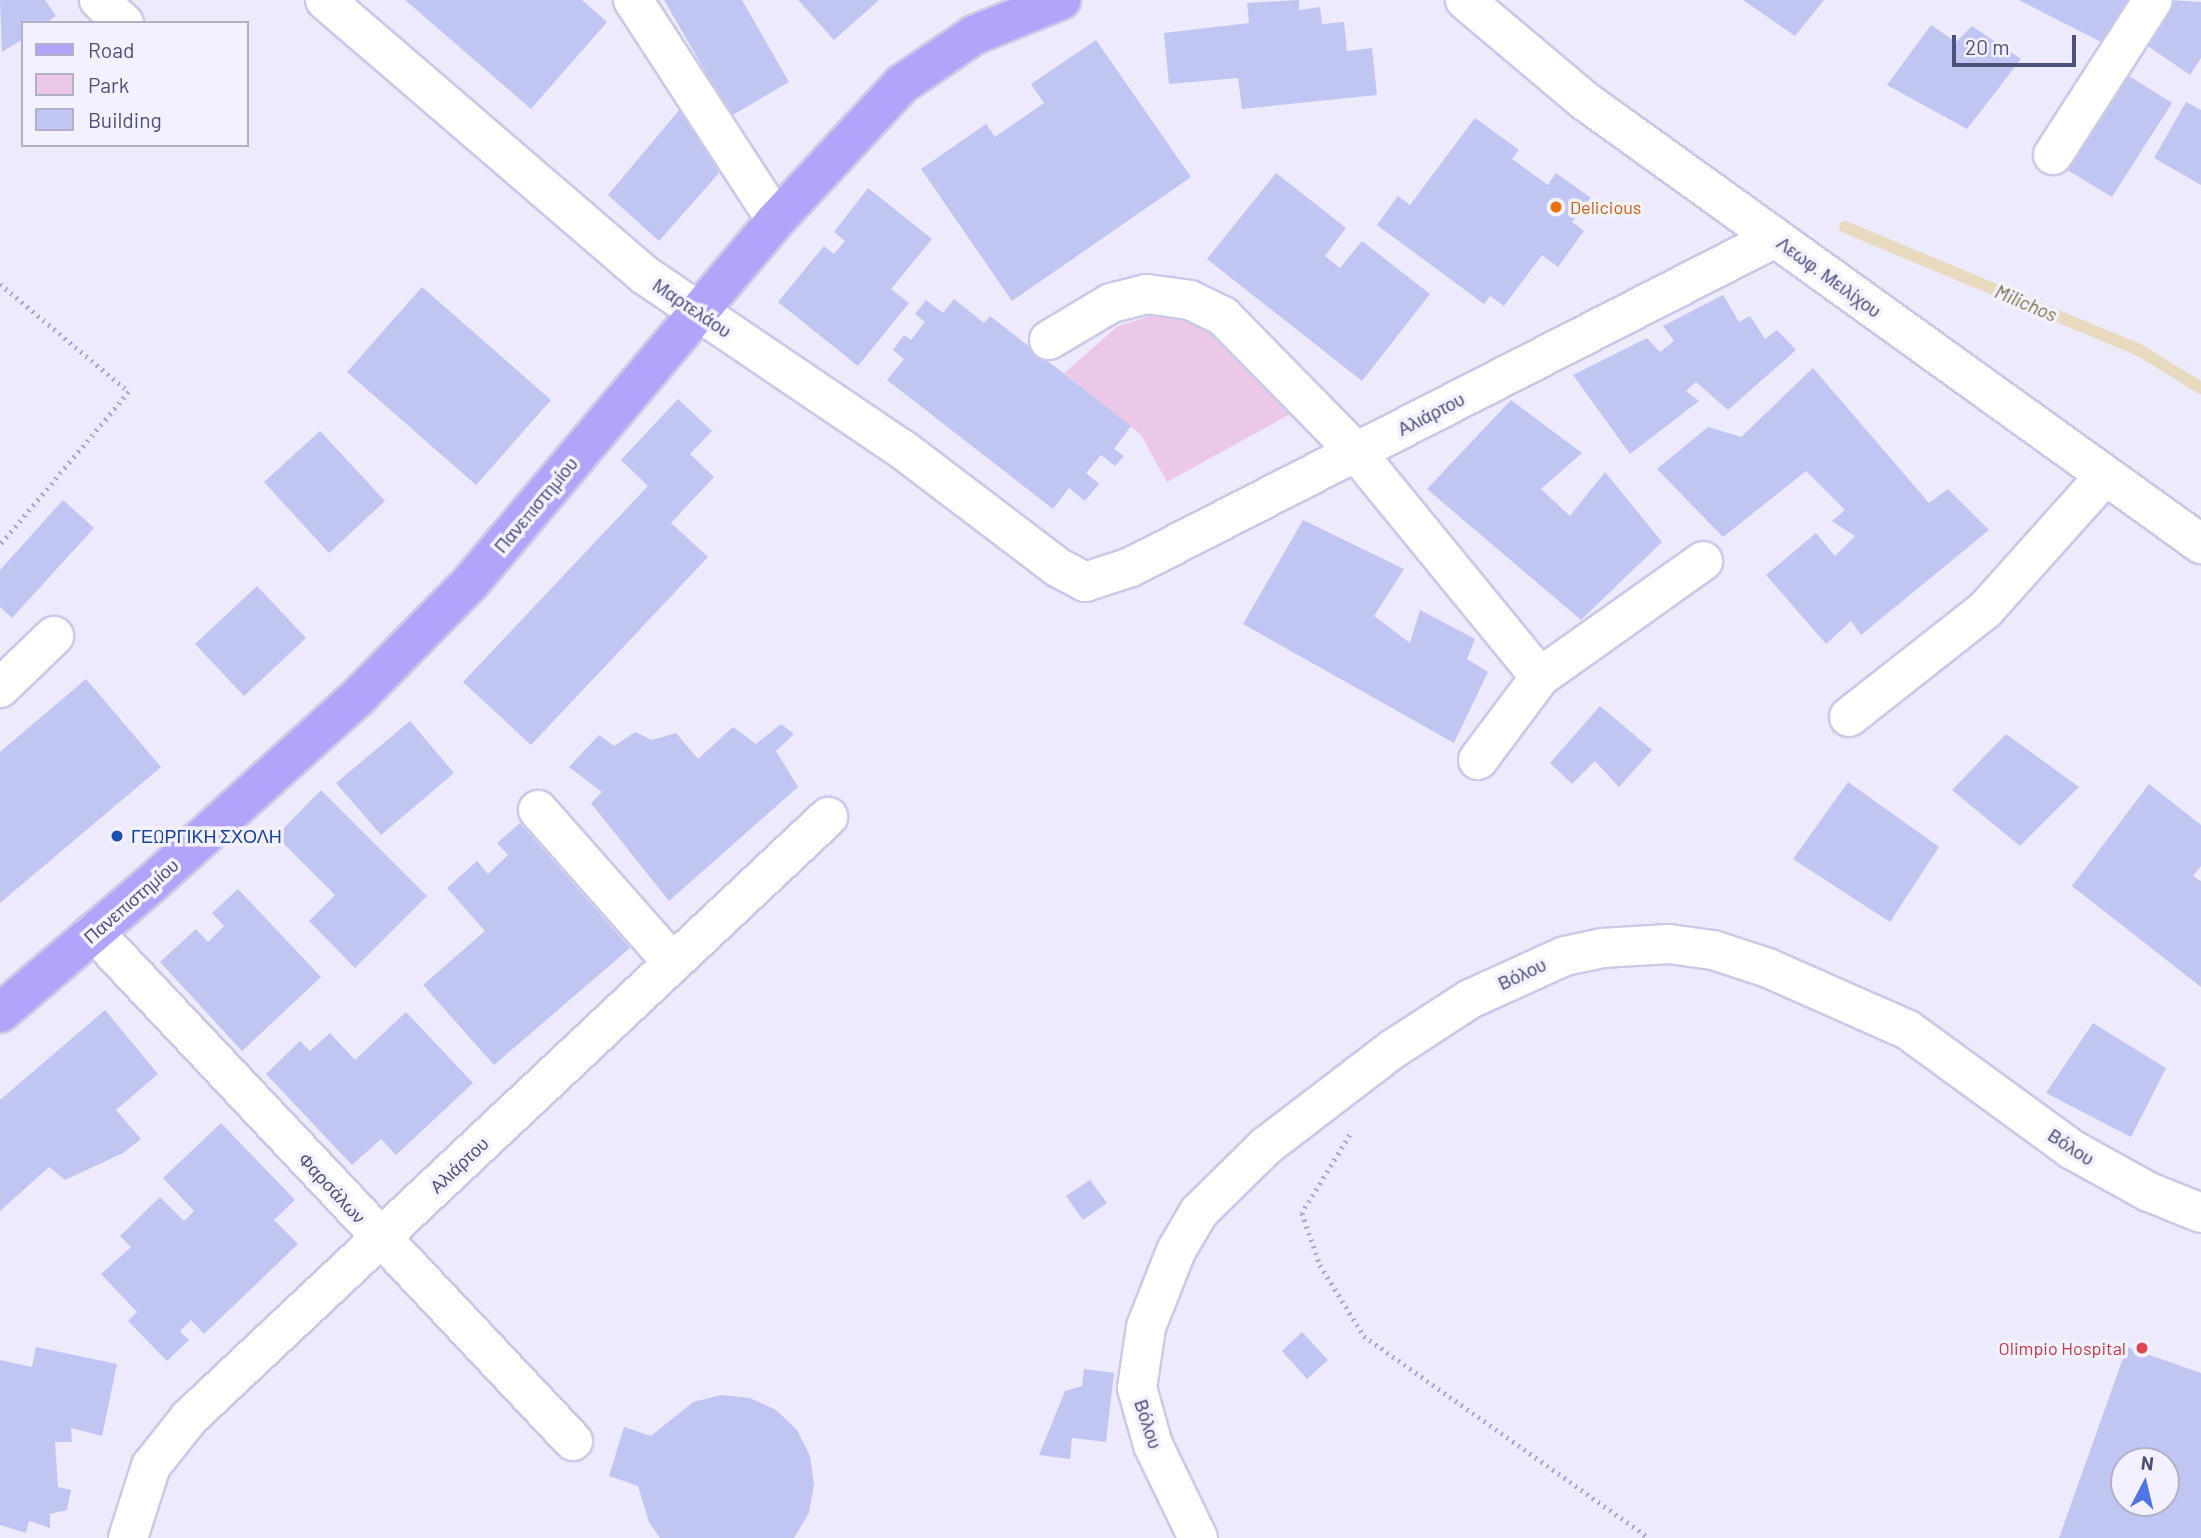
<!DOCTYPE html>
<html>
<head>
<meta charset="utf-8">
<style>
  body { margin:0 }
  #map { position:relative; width:2201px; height:1538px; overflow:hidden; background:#edeafd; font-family:Barlow,sans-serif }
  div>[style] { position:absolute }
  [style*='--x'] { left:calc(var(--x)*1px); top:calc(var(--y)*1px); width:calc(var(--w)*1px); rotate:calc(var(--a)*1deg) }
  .green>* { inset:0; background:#ebc8e7 }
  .stream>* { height:12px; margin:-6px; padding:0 6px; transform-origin:6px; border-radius:6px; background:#e7dabe }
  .building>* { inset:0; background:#c1c5f2 }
  .path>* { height:4.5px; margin-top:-2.25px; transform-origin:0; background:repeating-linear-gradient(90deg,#a4a8d8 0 2px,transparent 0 7px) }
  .roads { filter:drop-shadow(2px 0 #cacae7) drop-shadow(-2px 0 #cacae7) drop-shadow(0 2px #cacae7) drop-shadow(0 -2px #cacae7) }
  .minor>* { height:38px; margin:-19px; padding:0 19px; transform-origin:19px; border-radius:19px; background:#fff }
  .major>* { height:38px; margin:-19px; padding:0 19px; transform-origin:19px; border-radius:19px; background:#b1a4fa }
  .dots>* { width:19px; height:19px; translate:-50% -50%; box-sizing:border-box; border:4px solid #f3f1ff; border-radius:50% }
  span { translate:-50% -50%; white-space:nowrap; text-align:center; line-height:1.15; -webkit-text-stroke:7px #f3f1ff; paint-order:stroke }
  .food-label { font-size:18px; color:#c56008 }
  .left { translate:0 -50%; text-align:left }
  .street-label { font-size:18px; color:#4c5178 }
  .transit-label { font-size:18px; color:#164399 }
  .health-label { font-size:18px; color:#be3a42 }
  .right { translate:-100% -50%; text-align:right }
  .water-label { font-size:19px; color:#7d6a40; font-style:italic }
  .legend { position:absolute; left:21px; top:21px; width:228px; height:126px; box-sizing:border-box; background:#f3f1ff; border:2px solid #b0b1c9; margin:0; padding:9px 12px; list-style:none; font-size:21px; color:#4c5178 }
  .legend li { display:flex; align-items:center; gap:14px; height:35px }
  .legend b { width:35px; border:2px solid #b0b1c9 }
  .north { position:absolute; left:2110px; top:1447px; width:70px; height:70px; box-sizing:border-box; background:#f3f1ff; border:2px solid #b0b1c9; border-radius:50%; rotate:7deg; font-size:19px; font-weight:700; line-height:28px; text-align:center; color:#4c5178 }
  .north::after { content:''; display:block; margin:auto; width:24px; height:32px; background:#5075e5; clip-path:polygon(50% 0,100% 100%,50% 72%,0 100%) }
  .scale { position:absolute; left:1952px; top:35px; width:124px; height:32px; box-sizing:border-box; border:4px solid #4c5178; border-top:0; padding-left:9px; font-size:21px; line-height:24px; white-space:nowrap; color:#4c5178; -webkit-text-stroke:5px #f3f1ff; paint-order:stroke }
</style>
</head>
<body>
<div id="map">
  <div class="green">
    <i style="clip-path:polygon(1159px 313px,1208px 326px,1294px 412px,1167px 482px,1141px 435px,1064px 373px,1118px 326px)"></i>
  </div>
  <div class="stream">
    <i style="--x:1845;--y:227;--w:319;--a:22.7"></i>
    <i style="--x:2139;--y:350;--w:73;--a:31.5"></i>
  </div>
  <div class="building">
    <i style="clip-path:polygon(0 0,45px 0,56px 16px,46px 23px,23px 23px,23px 39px,2px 52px)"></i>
    <i style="clip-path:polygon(405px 0,582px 0,607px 22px,531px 109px)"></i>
    <i style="clip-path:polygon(664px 0,742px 0,789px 82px,731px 116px)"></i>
    <i style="clip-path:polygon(798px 0,879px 0,834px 40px)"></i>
    <i style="clip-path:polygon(1299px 0,1299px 10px,1320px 7px,1322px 24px,1344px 22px,1347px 51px,1372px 48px,1377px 95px,1242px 109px,1238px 78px,1169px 84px,1164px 33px,1249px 23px,1247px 3px)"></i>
    <i style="clip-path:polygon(1743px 0,1824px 0,1795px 36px)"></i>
    <i style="clip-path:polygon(2019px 0,2136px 0,2107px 45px)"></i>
    <i style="clip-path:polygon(2170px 0,2201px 2px,2201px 58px,2190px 75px,2142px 42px)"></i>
    <i style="clip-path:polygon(1931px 25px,1956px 42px,1972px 26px,2021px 59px,1967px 129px,1887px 85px)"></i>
    <i style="clip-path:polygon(1096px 40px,1191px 177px,1012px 301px,921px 169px,986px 124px,995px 137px,1044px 103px,1031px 84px)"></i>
    <i style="clip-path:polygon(2124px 73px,2172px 103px,2112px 197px,2064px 168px)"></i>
    <i style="clip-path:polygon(2186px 102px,2201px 110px,2201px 185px,2154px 158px)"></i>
    <i style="clip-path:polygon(680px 109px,719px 173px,659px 241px,608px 195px)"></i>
    <i style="clip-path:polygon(1475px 118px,1519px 150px,1512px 159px,1548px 185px,1556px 173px,1591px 198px,1572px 222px,1584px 231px,1558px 267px,1542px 255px,1504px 306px,1490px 296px,1484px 304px,1377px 225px,1398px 196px,1410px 205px)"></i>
    <i style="clip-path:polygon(1276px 173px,1346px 228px,1325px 256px,1340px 268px,1362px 241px,1430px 294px,1362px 381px,1207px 259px)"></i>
    <i style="clip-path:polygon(868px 188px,932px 239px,891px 289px,909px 303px,858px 366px,778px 302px,824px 246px,834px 254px,845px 241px,834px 232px)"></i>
    <i style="clip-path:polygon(422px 287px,551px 400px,476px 485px,347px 372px)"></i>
    <i style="clip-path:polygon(1723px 295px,1739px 322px,1750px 316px,1765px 339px,1777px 330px,1796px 350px,1728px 410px,1696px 382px,1686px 391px,1699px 401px,1630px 454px,1573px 375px,1647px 338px,1660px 352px,1674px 341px,1663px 326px)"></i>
    <i style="clip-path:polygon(954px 299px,984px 323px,990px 316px,1131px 426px,1114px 449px,1124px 456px,1115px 466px,1101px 455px,1086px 473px,1099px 484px,1085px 501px,1069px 488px,1053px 509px,887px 380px,904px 359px,893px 350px,904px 335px,911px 340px,925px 322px,915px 314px,926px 300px,943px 313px)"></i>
    <i style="clip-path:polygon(1813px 368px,1929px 503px,1948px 489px,1989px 530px,1861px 635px,1851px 621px,1826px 644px,1766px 575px,1816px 533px,1835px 556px,1855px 536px,1832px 521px,1845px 510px,1806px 471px,1723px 537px,1657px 469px,1708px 427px,1741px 437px)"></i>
    <i style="clip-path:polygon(678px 399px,712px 431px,690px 454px,714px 477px,671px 523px,708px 557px,531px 745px,463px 682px,648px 486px,621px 460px)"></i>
    <i style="clip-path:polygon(1511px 400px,1582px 453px,1541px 489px,1570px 516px,1605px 472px,1662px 542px,1581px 620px,1427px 489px)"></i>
    <i style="clip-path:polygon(320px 431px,385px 501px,329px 553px,264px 482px)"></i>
    <i style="clip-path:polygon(63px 500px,94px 528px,12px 618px,0 607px,0 570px)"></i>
    <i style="clip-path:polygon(1303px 520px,1404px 569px,1374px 616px,1410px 643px,1420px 610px,1475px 639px,1467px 659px,1488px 672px,1454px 743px,1243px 624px)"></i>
    <i style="clip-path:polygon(257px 586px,306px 638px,244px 696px,195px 644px)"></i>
    <i style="clip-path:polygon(86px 679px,161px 767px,0 903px,0 752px)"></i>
    <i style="clip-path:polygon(1600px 706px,1652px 750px,1619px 787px,1595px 761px,1572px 784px,1550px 763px)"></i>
    <i style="clip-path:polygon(410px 721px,454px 773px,381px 835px,336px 783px)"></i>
    <i style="clip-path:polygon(781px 724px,794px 734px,776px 751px,798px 787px,669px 901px,591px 803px,602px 792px,569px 767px,599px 735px,614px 746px,635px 732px,652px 740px,676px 733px,698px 759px,733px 727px,756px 744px)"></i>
    <i style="clip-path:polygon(2006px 734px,2079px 787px,2020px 846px,1952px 790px)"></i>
    <i style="clip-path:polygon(1848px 782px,1939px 847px,1890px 922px,1793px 859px)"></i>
    <i style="clip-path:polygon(2149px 784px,2201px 825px,2201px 866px,2193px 876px,2201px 881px,2201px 987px,2072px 886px)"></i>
    <i style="clip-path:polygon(321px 790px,427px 896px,355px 968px,309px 921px,335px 895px,276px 836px)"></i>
    <i style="clip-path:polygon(520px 823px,630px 948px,494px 1065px,423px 985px,485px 931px,447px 888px,477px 861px,488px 874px,508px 855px,497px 843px)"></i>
    <i style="clip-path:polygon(238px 889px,321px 977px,242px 1051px,160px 962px,196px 929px,208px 942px,224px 926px,212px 913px)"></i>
    <i style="clip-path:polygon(105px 1010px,158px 1074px,116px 1110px,141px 1139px,123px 1153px,65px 1180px,49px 1167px,0 1211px,0 1100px)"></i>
    <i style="clip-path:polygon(406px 1012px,473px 1083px,396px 1155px,381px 1139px,352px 1165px,266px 1074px,300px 1041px,310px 1051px,330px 1033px,355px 1060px)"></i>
    <i style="clip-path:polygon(2093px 1023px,2166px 1068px,2131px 1137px,2046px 1093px)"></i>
    <i style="clip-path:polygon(221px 1123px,295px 1200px,274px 1220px,298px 1244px,204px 1334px,191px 1320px,180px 1331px,189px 1340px,167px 1361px,128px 1321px,137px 1312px,101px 1274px,131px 1247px,120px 1236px,160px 1197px,184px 1221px,194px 1211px,163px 1178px)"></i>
    <i style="clip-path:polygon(1090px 1180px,1107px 1203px,1083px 1220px,1066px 1196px)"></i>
    <i style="clip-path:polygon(1302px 1332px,1328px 1360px,1307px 1379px,1282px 1351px)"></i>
    <i style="clip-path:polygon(36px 1347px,117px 1364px,102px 1436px,71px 1428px,72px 1442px,55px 1442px,58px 1487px,71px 1490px,67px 1510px,50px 1514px,50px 1528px,29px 1521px,26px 1533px,0 1525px,0 1360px,32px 1367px)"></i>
    <i style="clip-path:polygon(evenodd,2127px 1347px,2201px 1373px,2201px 1538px,2059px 1538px,2127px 1347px,2124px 1461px,2166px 1461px,2166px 1503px,2124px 1503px,2124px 1461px)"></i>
    <i style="clip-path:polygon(1084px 1369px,1114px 1373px,1106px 1442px,1072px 1438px,1070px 1459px,1039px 1455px,1065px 1391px,1082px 1386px)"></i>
    <i style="clip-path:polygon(721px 1395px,750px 1398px,776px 1410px,797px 1430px,810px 1456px,814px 1485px,809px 1513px,794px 1538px,660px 1538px,649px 1522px,638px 1486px,609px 1476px,624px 1427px,651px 1436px,693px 1402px)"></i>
  </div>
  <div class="path">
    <i style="--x:0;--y:284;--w:168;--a:39.9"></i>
    <i style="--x:129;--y:392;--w:200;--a:130.1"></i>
    <i style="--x:1350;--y:1135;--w:92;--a:121.6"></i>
    <i style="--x:1302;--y:1213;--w:55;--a:70.9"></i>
    <i style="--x:1320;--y:1265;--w:84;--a:58.2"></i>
    <i style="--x:1364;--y:1336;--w:349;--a:35.3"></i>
  </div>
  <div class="roads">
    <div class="minor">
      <i style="--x:99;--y:0;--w:34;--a:43"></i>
      <i style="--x:325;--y:0;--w:423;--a:40.7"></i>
      <i style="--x:646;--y:276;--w:309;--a:34.1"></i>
      <i style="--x:902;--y:449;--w:197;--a:37.2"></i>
      <i style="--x:1059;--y:568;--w:30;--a:28"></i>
      <i style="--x:1085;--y:582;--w:48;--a:-18.1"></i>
      <i style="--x:1131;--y:567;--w:723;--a:-27.06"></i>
      <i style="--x:633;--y:0;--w:262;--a:57"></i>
      <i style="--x:1465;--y:0;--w:157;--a:40.1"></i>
      <i style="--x:1585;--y:101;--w:759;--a:35.72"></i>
      <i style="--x:2053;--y:155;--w:184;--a:-57.2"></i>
      <i style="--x:1049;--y:340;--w:72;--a:-30.8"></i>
      <i style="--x:1111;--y:303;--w:37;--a:-14"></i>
      <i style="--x:1147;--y:294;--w:43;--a:7.9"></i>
      <i style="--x:1190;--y:300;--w:37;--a:26"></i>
      <i style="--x:1223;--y:316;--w:190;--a:45.6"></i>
      <i style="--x:1356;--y:452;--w:291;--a:50.7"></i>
      <i style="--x:0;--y:688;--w:75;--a:-43.9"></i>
      <i style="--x:1849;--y:717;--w:174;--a:-38.2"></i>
      <i style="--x:1986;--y:609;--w:177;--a:-48.2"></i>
      <i style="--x:1478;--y:760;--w:104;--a:-53.2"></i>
      <i style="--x:1540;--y:677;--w:200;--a:-35.4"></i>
      <i style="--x:538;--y:810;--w:204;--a:48.6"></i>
      <i style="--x:94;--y:932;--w:699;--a:46.74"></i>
      <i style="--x:128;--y:1538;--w:76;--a:-72.3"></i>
      <i style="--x:151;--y:1466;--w:63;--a:-51.5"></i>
      <i style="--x:190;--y:1417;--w:876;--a:-43.24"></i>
      <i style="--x:1198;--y:1538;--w:103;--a:-115.8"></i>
      <i style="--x:1153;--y:1445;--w:59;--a:-105.7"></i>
      <i style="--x:1137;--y:1388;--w:62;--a:-81.6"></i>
      <i style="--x:1146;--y:1327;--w:82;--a:-68.5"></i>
      <i style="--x:1176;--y:1251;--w:45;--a:-59.5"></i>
      <i style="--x:1199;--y:1212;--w:94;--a:-44.6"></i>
      <i style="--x:1266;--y:1146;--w:160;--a:-37.4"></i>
      <i style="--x:1393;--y:1049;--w:92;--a:-33"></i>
      <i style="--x:1470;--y:999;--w:104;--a:-24.4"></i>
      <i style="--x:1565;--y:956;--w:38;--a:-12"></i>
      <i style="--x:1602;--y:948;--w:67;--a:-3.4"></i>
      <i style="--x:1669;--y:944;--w:44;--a:7.8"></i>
      <i style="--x:1713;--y:950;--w:58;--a:18.1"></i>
      <i style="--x:1768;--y:968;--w:153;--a:23.9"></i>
      <i style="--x:1908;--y:1030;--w:202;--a:36.1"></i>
      <i style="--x:2071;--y:1149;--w:89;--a:28.9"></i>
      <i style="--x:2149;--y:1192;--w:56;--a:22"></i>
    </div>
    <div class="major">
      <i style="--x:0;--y:1013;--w:199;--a:-40.5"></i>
      <i style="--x:151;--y:884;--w:283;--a:-42.1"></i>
      <i style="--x:361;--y:694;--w:157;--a:-45.5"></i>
      <i style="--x:471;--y:582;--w:473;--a:-49.9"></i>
      <i style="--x:776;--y:220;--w:185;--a:-47.2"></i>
      <i style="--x:902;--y:84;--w:87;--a:-34.2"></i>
      <i style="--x:974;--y:35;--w:94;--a:-21.9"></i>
    </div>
  </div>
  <div class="dots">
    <i style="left:1556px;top:207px;background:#e8710a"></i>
    <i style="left:117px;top:836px;background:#1a4fb4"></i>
    <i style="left:2142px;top:1348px;background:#e0444e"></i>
  </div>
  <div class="food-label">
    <span class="left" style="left:1570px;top:207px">Delicious</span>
  </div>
  <div class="street-label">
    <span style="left:1829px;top:277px;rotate:36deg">Λεωφ. Μειλίχου</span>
    <span style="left:692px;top:308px;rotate:34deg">Μαρτελάου</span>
    <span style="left:1431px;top:414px;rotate:-27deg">Αλιάρτου</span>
    <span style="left:536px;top:505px;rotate:-50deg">Πανεπιστημίου</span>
    <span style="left:131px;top:901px;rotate:-41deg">Πανεπιστημίου</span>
    <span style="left:1522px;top:974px;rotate:-25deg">Βόλου</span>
    <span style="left:2071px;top:1147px;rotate:33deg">Βόλου</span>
    <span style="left:459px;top:1165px;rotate:-43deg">Αλιάρτου</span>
    <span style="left:332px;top:1188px;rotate:47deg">Φαρσάλων</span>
    <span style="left:1148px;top:1424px;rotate:72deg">Βόλου</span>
  </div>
  <div class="transit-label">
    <span class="left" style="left:131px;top:836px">ΓΕΩΡΓΙΚΗ ΣΧΟΛΗ</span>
  </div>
  <div class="health-label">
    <span class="right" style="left:2126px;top:1348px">Olimpio Hospital</span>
  </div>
  <div class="water-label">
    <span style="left:2026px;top:303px;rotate:23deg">Milichos</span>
  </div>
  <ul class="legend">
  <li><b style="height:9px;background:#b1a4fa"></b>Road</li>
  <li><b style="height:19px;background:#ebc8e7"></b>Park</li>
  <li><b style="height:19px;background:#c1c5f2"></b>Building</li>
  </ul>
  <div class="north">N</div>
  <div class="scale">20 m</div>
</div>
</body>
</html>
